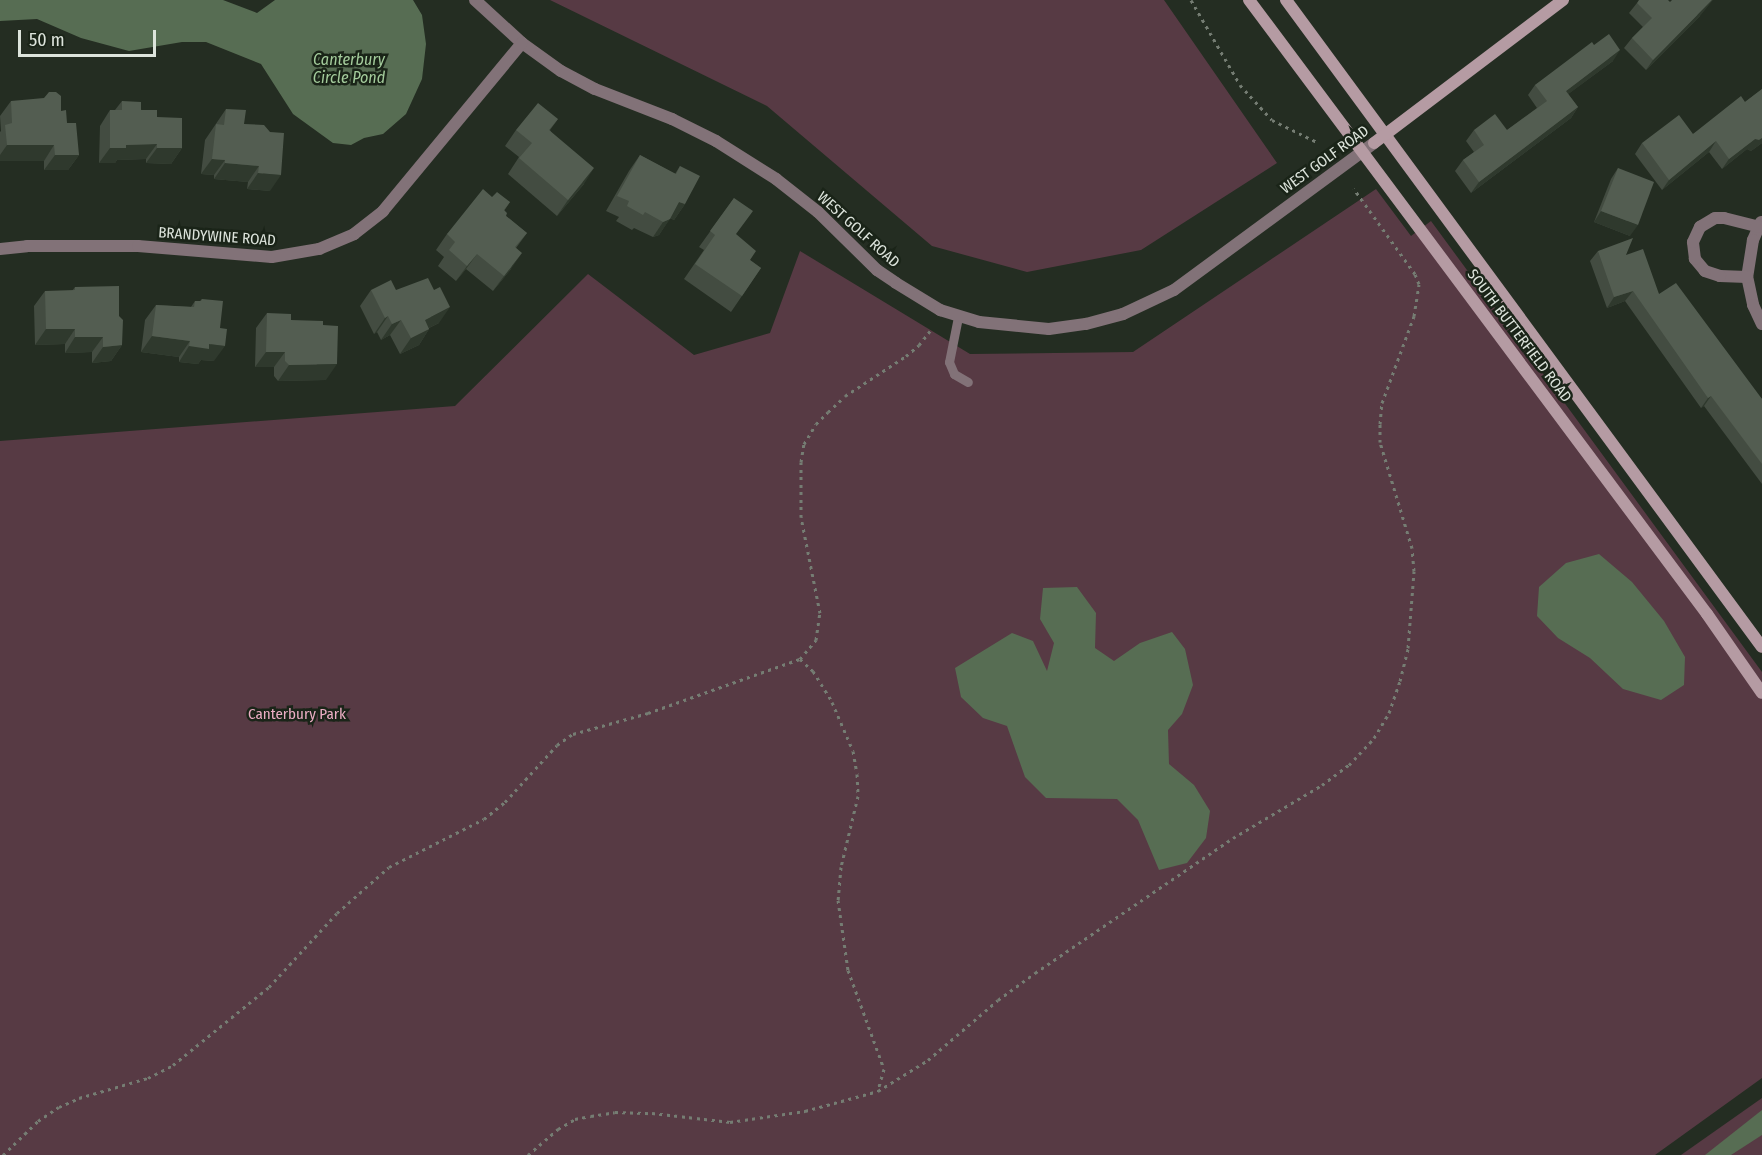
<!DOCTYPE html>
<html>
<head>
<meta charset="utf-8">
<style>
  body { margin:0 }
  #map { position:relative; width:1762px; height:1155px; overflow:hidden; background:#242d22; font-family:"Fira Sans Condensed",sans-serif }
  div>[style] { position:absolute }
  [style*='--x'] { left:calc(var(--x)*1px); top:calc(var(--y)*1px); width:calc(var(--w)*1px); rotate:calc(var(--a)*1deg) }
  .green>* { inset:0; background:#573a44 }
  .water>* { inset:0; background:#576d53 }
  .path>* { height:3px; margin-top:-1.5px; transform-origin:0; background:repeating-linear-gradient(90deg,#757d73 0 3px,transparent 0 7.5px) }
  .lane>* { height:9px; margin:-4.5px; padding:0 4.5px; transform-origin:4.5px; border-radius:4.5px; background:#827278 }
  .street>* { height:12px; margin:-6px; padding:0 6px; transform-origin:6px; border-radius:6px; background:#827278 }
  .secondary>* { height:12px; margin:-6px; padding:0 6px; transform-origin:6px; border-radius:6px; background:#b59ba3 }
  .wall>* { inset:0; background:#434c41 }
  .shaded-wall>* { inset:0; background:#2f392d }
  .building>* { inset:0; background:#535d51 }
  span { translate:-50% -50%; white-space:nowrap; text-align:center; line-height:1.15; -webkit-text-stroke:5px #1a2418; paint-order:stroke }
  .street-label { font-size:15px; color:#dde4dc }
  .park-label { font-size:15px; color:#ebadc3 }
  .water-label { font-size:16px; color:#a4cc9c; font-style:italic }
  .scale { position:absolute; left:18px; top:30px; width:138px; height:27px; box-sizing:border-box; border:3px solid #dde4dc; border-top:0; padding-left:8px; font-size:18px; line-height:21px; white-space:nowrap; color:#dde4dc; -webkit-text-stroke:4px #1a2418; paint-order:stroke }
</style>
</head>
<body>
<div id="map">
  <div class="green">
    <i style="clip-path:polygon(550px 0,1164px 0,1277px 163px,1141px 250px,1027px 272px,932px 246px,767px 106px)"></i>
    <i style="clip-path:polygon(1376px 189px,1411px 236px,1431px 221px,1762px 672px,1762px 1078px,1655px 1155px,0 1155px,0 441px,455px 406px,588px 274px,694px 355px,770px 333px,800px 251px,970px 354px,1133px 352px)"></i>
    <i style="clip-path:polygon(1762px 1098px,1762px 1155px,1681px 1155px)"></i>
  </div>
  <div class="water">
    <i style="clip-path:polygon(0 0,223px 0,257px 13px,275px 0,413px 0,422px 15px,426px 44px,422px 79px,406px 114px,383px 134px,364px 138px,351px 145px,333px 143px,293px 114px,261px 64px,206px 42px,182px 42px,129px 51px,81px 38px,37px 19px,0 21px)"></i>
    <i style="clip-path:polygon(1599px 554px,1632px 582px,1664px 621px,1685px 657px,1684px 685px,1661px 700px,1623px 689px,1590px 658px,1558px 638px,1537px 616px,1539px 587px,1566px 563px)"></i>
    <i style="clip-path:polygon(1077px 587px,1096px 613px,1095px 648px,1114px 661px,1140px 643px,1172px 632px,1185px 649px,1193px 685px,1182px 714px,1168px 730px,1169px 764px,1194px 785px,1210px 811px,1206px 838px,1187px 863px,1159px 870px,1138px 820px,1117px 799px,1046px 798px,1025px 777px,1007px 726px,983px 718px,961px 697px,955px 668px,1012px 633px,1033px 641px,1047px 671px,1054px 643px,1040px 619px,1043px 588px)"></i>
    <i style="clip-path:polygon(1762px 1110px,1762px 1135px,1731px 1155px,1705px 1155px)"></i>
  </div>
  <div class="path">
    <i style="--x:1191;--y:0;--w:98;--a:60"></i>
    <i style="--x:1240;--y:85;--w:47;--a:47.6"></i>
    <i style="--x:1272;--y:120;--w:52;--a:26.1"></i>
    <i style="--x:800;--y:659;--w:18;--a:43"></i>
    <i style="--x:813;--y:671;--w:36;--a:58"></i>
    <i style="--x:832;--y:702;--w:53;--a:66.8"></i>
    <i style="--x:853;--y:751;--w:23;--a:80"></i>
    <i style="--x:857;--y:774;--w:22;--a:87"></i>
    <i style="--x:858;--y:796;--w:73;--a:103.5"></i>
    <i style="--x:841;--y:867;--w:33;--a:95"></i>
    <i style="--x:838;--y:900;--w:71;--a:81.9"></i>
    <i style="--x:848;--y:970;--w:105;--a:70"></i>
    <i style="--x:884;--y:1069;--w:22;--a:106"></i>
    <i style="--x:3;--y:1155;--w:49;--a:-44.2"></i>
    <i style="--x:38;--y:1121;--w:25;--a:-34"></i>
    <i style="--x:59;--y:1107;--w:22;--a:-24"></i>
    <i style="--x:79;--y:1098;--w:72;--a:-16.2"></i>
    <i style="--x:148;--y:1078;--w:28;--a:-27"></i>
    <i style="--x:173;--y:1065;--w:124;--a:-39.1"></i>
    <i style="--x:269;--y:987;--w:100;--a:-47.4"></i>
    <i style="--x:337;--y:913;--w:69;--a:-41.5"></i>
    <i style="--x:389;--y:867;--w:106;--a:-26.8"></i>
    <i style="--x:484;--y:819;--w:27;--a:-39"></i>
    <i style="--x:505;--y:802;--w:77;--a:-47.6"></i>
    <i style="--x:557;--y:745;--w:19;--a:-35"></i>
    <i style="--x:573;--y:734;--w:78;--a:-15.6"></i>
    <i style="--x:648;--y:713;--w:161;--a:-19.6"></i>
    <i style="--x:800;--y:659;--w:25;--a:-50"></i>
    <i style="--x:816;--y:640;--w:27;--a:-82"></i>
    <i style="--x:820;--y:613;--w:98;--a:-101.2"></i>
    <i style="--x:801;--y:517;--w:55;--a:-90"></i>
    <i style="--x:801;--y:462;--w:18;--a:-81"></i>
    <i style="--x:804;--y:444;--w:23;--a:-59"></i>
    <i style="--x:816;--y:424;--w:17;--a:-45"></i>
    <i style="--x:828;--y:412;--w:23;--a:-43"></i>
    <i style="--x:845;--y:396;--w:73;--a:-33.3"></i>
    <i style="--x:906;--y:356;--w:17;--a:-40"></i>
    <i style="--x:919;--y:345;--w:18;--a:-52"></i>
    <i style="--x:528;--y:1155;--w:40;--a:-41"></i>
    <i style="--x:558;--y:1129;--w:20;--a:-30"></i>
    <i style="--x:575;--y:1119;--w:16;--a:-11"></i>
    <i style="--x:591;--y:1116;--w:24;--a:-9"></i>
    <i style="--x:615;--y:1112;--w:37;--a:2"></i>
    <i style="--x:652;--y:1113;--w:79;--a:6.6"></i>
    <i style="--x:730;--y:1122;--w:76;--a:-8.3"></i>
    <i style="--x:805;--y:1111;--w:76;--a:-15.3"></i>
    <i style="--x:878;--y:1091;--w:59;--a:-31.8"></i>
    <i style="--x:928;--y:1060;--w:92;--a:-40.6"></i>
    <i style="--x:998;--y:1000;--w:46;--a:-36.1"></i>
    <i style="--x:1035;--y:973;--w:240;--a:-34.3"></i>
    <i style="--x:1233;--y:838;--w:104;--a:-30.8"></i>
    <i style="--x:1322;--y:785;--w:34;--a:-37"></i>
    <i style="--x:1349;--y:765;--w:37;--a:-47"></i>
    <i style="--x:1374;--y:738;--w:29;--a:-59"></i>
    <i style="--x:1389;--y:713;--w:34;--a:-71"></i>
    <i style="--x:1400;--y:681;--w:34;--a:-76"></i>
    <i style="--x:1408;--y:648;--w:77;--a:-85.5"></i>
    <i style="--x:1414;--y:571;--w:23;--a:-95"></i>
    <i style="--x:1412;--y:548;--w:111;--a:-106.8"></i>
    <i style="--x:1380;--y:442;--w:18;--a:-90"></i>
    <i style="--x:1380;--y:424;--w:21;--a:-85"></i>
    <i style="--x:1382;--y:403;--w:93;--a:-69.8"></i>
    <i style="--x:1414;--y:316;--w:32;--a:-81"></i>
    <i style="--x:1419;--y:284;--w:11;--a:-112"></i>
    <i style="--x:1415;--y:274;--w:105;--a:-125.7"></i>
  </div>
  <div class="lane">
    <i style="--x:958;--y:317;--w:46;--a:101.3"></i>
    <i style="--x:949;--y:362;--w:13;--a:67"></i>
    <i style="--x:954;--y:374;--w:16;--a:30"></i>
  </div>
  <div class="street">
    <i style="--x:475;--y:0;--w:64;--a:42.5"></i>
    <i style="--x:522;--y:43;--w:48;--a:35.7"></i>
    <i style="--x:561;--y:71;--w:38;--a:28"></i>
    <i style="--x:595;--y:89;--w:83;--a:21.3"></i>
    <i style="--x:672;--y:119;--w:49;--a:26.6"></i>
    <i style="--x:716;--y:141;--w:71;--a:32.3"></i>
    <i style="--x:776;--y:179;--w:53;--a:38.2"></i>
    <i style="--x:818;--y:212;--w:83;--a:44.5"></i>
    <i style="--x:877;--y:270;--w:23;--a:34"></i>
    <i style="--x:896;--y:283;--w:52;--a:31.5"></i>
    <i style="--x:940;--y:310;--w:41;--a:17.1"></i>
    <i style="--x:979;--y:322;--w:70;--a:5.7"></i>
    <i style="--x:1049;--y:329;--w:37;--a:-8"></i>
    <i style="--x:1086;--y:324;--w:38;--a:-15"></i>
    <i style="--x:1123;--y:314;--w:56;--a:-25.2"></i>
    <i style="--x:1174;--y:290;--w:248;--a:-36.3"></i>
    <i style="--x:1761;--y:222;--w:20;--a:114"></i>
    <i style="--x:1753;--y:240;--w:36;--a:99"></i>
    <i style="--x:1747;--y:276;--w:30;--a:78"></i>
    <i style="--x:1753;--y:305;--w:21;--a:65"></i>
    <i style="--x:0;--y:249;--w:27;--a:-6"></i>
    <i style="--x:27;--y:246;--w:111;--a:0"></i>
    <i style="--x:138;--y:246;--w:134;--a:4.7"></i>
    <i style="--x:272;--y:257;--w:48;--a:-9.7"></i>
    <i style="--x:319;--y:249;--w:38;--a:-23"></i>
    <i style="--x:354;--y:234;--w:37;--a:-38"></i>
    <i style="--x:383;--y:211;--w:218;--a:-50.4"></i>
    <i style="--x:1747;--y:277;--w:27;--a:-178"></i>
    <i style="--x:1720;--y:276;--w:16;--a:-162"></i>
    <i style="--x:1705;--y:271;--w:16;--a:-130"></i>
    <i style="--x:1695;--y:259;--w:17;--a:-97"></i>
    <i style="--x:1693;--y:242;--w:17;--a:-65"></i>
    <i style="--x:1700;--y:227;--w:17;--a:-31"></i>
    <i style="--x:1715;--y:218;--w:9;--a:0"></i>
    <i style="--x:1724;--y:218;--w:36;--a:14"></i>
  </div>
  <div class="secondary">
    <i style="--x:1249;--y:0;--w:766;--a:53.28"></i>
    <i style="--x:1707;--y:614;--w:96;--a:55.2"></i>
    <i style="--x:1286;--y:0;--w:803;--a:53.66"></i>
    <i style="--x:1374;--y:143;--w:237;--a:-37.1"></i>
  </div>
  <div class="wall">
    <i style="clip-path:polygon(1670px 2px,1700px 16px,1646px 70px,1624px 48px,1632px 38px,1643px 27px,1629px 13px,1637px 3px)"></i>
    <i style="clip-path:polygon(1594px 45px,1613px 61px,1568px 94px,1578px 107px,1571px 118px,1471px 193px,1455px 171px,1463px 160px,1474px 152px,1466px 141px,1474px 130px,1507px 130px,1537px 108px,1528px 95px,1535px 85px)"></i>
    <i style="clip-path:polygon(1762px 89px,1762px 143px,1751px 151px,1747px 149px,1722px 169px,1709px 152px,1662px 190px,1635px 154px,1642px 143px,1693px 134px,1745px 102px)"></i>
    <i style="clip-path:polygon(11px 101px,61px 111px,67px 123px,79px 155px,68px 170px,44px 170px,44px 161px,0 161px,0 132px,1px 131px,0 116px)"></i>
    <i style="clip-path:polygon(122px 101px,157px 117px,182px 148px,171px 164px,146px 163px,146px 159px,117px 160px,115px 163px,99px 163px,100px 126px,110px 110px,115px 110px)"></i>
    <i style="clip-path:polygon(226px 109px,244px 124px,270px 191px,247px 189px,248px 182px,214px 179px,214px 175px,201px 174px,205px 140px)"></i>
    <i style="clip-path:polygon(558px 119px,550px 130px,584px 184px,557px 216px,508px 174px,519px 157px,505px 146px,516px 130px)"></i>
    <i style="clip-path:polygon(640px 155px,675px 174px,680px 166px,685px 204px,674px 220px,670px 218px,659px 235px,653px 237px,634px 228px,632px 230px,616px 221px,619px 217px,606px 211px,629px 171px)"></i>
    <i style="clip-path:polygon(1618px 168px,1630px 236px,1594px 222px,1611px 179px)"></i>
    <i style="clip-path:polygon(492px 197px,510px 202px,504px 211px,506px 216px,527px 233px,516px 248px,511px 269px,493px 291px,466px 269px,456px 281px,438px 266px,444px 257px,436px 250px,447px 234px)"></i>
    <i style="clip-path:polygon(734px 198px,736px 235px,750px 260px,761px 268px,731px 312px,684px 279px,704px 250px,699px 247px)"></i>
    <i style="clip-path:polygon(1598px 251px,1626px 255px,1659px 294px,1762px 399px,1762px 484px,1704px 406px,1701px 408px,1625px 301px,1607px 308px,1590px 261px)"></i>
    <i style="clip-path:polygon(75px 287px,119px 316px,122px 345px,111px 361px,92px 363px,92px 352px,65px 353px,65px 344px,35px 345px,34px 306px,45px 291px,72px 291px)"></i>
    <i style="clip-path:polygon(371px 290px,396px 290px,439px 323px,429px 328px,429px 329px,419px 345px,400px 354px,390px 335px,381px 340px,377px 332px,374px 334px,360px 306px)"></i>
    <i style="clip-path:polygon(202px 299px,214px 361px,201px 360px,198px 364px,179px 362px,179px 357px,141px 352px,145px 320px,156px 305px,191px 307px,195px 301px,200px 301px)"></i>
    <i style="clip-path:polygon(267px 313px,291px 320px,326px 380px,278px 381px,274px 376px,274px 367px,255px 367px,256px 328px)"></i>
  </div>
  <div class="shaded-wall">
    <i style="clip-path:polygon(1712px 0,1713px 0,1700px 16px,1646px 70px,1653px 60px)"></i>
    <i style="clip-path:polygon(1620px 50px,1613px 61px,1559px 101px,1566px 91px)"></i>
    <i style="clip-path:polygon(1578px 107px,1571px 118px,1471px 193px,1479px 182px)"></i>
    <i style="clip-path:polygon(1762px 138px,1762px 143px,1751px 151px,1747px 149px,1722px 169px,1729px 159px,1755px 139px)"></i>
    <i style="clip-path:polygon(1716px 141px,1709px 152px,1662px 190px,1669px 180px)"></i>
    <i style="clip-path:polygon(157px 144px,146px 159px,117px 160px,115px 163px,99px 163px,110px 148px,126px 145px)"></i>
    <i style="clip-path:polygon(7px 145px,54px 145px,44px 161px,0 161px,0 155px)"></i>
    <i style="clip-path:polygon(157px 148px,182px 148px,171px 164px,146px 163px)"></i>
    <i style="clip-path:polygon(55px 155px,79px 155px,68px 170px,44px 170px)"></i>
    <i style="clip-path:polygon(212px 159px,225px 160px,214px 175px,201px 174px)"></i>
    <i style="clip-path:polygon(225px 163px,259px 166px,248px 182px,214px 179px)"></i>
    <i style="clip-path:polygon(594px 168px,584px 184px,557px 216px,568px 200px)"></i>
    <i style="clip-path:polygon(258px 173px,281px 175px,270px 191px,247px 189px)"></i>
    <i style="clip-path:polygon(679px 202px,685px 204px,674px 220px,668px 217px)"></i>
    <i style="clip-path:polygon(1601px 211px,1638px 225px,1630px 236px,1594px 222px)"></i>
    <i style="clip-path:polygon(670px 219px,659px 235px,653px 237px,663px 222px)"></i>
    <i style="clip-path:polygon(522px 253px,511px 269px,493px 291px,504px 276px)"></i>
    <i style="clip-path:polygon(477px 254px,466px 269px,456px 281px,467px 266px)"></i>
    <i style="clip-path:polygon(1633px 291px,1625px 301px,1607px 308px,1614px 297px)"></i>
    <i style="clip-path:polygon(450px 307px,439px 323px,414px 335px,425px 320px)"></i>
    <i style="clip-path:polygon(388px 316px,377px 332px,374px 334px,385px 318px)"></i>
    <i style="clip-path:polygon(401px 320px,390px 335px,381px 340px,392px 324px)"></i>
    <i style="clip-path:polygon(46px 329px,75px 329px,65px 344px,35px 345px)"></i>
    <i style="clip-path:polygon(429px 329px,419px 345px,400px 354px,411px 338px)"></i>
    <i style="clip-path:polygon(152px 336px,190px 341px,179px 357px,141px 352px)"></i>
    <i style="clip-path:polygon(75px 337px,103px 337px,92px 352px,65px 353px)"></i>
    <i style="clip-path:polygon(209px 344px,225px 346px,214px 361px,201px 360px,198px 364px,179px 362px,189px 346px)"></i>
    <i style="clip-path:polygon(122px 345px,111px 361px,92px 363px,103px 347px)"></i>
    <i style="clip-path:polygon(266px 352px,285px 352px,274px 367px,255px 367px)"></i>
    <i style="clip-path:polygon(337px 364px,326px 380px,278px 381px,289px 365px)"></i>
    <i style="clip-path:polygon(1711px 396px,1704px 406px,1701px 408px,1708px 398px)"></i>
  </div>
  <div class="building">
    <i style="clip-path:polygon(1639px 0,1668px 0,1670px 2px,1672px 0,1712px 0,1653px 60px,1632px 38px,1652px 18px,1637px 3px)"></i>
    <i style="clip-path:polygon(1609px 34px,1620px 50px,1566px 91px,1578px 107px,1479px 182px,1463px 160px,1484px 145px,1474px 130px,1495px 114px,1507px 130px,1547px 101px,1535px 85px,1592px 42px,1594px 45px)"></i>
    <i style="clip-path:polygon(1762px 89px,1762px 138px,1759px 140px,1755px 139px,1729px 159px,1716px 141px,1669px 180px,1642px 143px,1679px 115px,1693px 134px,1741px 96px,1745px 102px)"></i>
    <i style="clip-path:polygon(49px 92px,56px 92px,61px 96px,61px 111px,66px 110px,67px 123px,76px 123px,79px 155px,55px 155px,54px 145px,7px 145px,5px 125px,12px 123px,11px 101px,44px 98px)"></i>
    <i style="clip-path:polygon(122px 101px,141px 102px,141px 110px,157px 110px,157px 117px,182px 118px,182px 148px,157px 148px,157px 144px,126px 145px,126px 148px,110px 148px,110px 110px,122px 110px)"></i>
    <i style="clip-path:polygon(538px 103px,558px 119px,549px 130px,594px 168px,568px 200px,519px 158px,532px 143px,516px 130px)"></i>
    <i style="clip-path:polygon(226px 109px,246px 110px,244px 124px,264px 125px,270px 132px,284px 133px,281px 175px,258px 173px,259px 166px,225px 163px,225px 160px,212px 159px,216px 124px,224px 125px)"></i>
    <i style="clip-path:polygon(640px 155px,676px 174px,680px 166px,700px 176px,685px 204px,679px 202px,670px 219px,663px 222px,645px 212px,643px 215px,627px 206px,629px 201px,617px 196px)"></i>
    <i style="clip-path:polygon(1618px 168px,1654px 182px,1638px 225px,1601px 211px)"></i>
    <i style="clip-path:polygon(483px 189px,492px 197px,497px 192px,510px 202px,504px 210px,507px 213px,506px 216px,527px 233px,515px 247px,522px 253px,504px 276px,477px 254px,467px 266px,449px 250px,455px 242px,447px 234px)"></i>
    <i style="clip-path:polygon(734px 198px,753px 211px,736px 234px,756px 251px,750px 260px,761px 268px,742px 296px,695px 264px,715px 235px,710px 231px)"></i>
    <i style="clip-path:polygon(1633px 238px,1626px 255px,1643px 249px,1659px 294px,1676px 283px,1762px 399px,1762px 464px,1711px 396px,1708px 398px,1633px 291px,1614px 297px,1598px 251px)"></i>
    <i style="clip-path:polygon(428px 278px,434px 290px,440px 287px,450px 307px,425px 320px,429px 329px,411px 338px,401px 320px,392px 324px,388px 316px,385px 318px,371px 290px,391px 280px,396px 290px)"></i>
    <i style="clip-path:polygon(119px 286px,119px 316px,123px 320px,122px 345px,103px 347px,103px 337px,75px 337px,75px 329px,46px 329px,45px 291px,75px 290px,75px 287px)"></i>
    <i style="clip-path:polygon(202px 299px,223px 301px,220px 328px,227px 329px,225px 346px,209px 344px,209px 349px,189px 346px,190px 341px,152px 336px,156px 305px,194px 307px,195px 301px,201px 301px)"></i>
    <i style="clip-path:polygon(267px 313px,291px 314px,291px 320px,323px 321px,323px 325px,338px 326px,337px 364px,289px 365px,285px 361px,285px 352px,266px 352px)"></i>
  </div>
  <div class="street-label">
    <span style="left:1325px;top:160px;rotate:-36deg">WEST GOLF ROAD</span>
    <span style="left:858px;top:230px;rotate:42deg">WEST GOLF ROAD</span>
    <span style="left:217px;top:237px;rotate:4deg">BRANDYWINE ROAD</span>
    <span style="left:1519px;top:336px;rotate:53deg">SOUTH BUTTERFIELD ROAD</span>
  </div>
  <div class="park-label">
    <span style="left:297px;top:715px">Canterbury Park</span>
  </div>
  <div class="water-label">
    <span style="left:349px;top:69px">Canterbury<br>Circle Pond</span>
  </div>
  <div class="scale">50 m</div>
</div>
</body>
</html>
